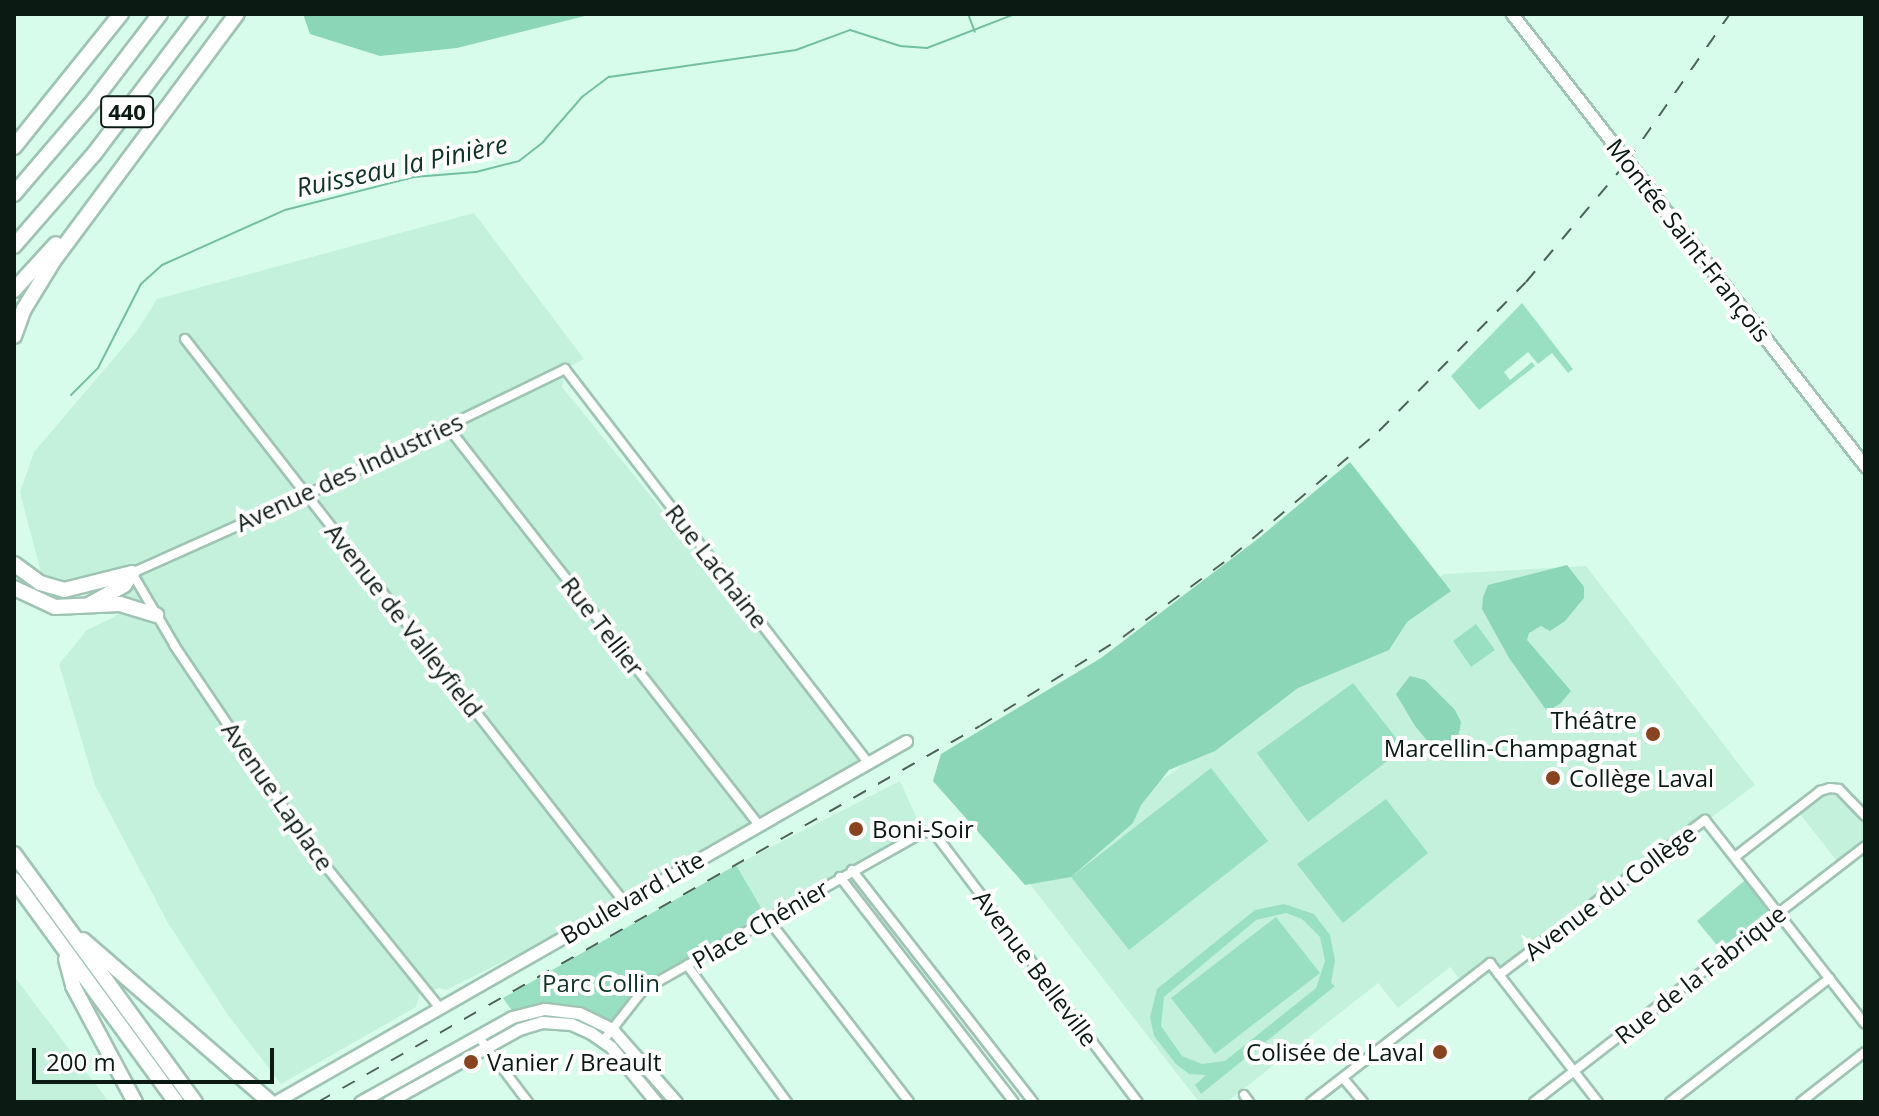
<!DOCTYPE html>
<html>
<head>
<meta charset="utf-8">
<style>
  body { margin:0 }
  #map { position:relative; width:1879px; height:1116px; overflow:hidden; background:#d7fceb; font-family:"Open Sans",sans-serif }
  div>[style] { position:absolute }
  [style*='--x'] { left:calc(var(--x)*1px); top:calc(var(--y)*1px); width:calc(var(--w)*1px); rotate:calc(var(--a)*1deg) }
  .built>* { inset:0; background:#c3f1dc }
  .green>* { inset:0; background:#99e0c2 }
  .forest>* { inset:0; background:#8bd6b6 }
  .stream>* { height:2px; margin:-1px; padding:0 1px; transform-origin:1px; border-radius:1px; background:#74bfa0 }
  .roads { filter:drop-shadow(2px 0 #a0c4b4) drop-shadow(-2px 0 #a0c4b4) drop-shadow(0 2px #a0c4b4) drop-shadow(0 -2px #a0c4b4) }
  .street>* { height:8px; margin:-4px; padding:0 4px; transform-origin:4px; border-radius:4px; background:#fff }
  .secondary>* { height:11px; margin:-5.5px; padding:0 5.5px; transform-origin:5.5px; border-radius:5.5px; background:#fff }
  .highway>* { height:14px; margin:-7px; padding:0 7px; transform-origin:7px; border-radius:7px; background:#fff }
  .rail>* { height:2px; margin-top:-1px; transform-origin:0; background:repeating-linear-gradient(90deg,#4d6359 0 14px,transparent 0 28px) }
  .dots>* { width:22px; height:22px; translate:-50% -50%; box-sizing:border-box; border:4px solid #fff; border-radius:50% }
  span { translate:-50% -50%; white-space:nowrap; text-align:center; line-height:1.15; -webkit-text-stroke:8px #fff; paint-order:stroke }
  .shield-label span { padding:2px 6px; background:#fff; border:2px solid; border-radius:6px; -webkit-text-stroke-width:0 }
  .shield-label { font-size:22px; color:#0c1a14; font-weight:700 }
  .street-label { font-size:24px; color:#0c1a14 }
  .poi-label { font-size:24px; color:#0c1a14 }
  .right { translate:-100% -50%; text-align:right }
  .left { translate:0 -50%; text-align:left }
  .park-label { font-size:24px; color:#113427 }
  .water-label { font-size:26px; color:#103326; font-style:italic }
  .frame { position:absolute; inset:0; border:16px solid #0c1a14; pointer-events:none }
  .scale { position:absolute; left:32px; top:1048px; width:242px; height:36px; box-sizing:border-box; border:4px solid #0c1a14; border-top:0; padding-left:10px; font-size:24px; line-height:28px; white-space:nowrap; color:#0c1a14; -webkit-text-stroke:6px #fff; paint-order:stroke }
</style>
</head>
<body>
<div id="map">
  <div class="built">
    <i style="clip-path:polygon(474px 213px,584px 359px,565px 369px,562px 387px,868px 763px,624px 902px,446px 990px,439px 988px,419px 995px,416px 1007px,281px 1084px,228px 1015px,168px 923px,95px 785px,59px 664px,87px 630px,122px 613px,106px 574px,72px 585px,52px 582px,41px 573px,20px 492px,34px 452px,137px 331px,157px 299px)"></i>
    <i style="clip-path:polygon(1586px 566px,1755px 785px,1499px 975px,1489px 964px,1464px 984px,1450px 967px,1398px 1008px,1378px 983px,1227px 1102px,1199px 1102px,1026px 879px,1444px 574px)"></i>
    <i style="clip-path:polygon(900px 781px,923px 832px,767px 918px,736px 865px)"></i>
    <i style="clip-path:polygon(1839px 789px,1865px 816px,1865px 846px,1840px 865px,1797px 810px,1820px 791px)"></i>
    <i style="clip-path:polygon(14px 976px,109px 1102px,14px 1102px)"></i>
  </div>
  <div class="green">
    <i style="clip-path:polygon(1522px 303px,1573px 369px,1568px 373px,1552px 353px,1538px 364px,1528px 352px,1504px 372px,1510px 380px,1532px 362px,1535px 366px,1479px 410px,1451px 376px)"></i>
    <i style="clip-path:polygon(1476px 624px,1495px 650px,1471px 667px,1453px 641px)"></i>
    <i style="clip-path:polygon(1353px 683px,1404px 748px,1308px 822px,1257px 753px)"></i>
    <i style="clip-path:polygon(1211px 768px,1268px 841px,1129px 950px,1071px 877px)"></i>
    <i style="clip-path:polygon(1386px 799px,1428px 853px,1343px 923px,1297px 864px)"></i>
    <i style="clip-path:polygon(736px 865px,767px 918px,635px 993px,614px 1028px,579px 1013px,515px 1015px,503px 998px)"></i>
    <i style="clip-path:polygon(1750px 876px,1780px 914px,1726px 956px,1697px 921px)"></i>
    <i style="clip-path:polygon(evenodd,1284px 904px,1314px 914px,1330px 935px,1335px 960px,1331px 983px,1335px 986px,1201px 1094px,1195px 1085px,1206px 1075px,1189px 1074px,1176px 1064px,1154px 1036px,1150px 1017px,1157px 989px,1255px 910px,1284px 904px,1286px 913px,1302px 919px,1320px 937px,1325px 961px,1316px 988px,1225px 1061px,1202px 1064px,1182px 1056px,1161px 1026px,1164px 997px,1256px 920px,1286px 913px)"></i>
    <i style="clip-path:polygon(1276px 917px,1320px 973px,1215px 1054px,1171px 998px)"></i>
  </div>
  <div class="forest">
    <i style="clip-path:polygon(303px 14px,593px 14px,457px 48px,380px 56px,310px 34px)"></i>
    <i style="clip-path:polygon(1350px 462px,1451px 591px,1407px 622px,1389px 650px,1298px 688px,1215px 751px,1169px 770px,1141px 805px,1133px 823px,1071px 877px,1025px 885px,933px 781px,941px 754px,1101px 658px,1259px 538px)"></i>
    <i style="clip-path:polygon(1567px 565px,1584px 587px,1584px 598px,1565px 621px,1550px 631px,1541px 626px,1529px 633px,1527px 640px,1571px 691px,1560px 704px,1547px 711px,1509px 658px,1482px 609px,1483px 597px,1488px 585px)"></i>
    <i style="clip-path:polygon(1410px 676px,1425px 680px,1455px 710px,1461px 722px,1458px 739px,1445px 745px,1430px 744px,1415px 726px,1396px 694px)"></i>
  </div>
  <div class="stream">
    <i style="--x:968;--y:14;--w:19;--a:69"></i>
    <i style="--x:71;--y:395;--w:38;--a:-45"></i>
    <i style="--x:98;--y:368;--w:94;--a:-62.9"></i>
    <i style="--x:141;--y:284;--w:28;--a:-42"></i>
    <i style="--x:162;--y:265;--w:135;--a:-24.1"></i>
    <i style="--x:285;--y:210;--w:133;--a:-14.3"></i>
    <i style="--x:414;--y:177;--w:62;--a:-4.6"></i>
    <i style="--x:476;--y:172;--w:44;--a:-14.3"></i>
    <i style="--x:519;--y:161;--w:31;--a:-38"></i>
    <i style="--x:543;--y:142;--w:60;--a:-49.1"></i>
    <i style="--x:582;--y:97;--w:34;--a:-37"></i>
    <i style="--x:609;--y:77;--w:189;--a:-8.2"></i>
    <i style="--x:796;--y:50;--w:58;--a:-20.3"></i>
    <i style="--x:850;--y:30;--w:52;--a:17.7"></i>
    <i style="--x:900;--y:46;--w:27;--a:4"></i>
    <i style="--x:927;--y:48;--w:94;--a:-21.1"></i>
  </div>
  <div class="roads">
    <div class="street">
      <i style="--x:185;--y:339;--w:714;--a:52.05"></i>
      <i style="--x:447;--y:426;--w:507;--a:51.98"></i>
      <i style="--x:1735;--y:857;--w:108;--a:-37.8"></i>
      <i style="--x:1820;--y:791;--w:10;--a:-17"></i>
      <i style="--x:1830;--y:788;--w:9;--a:6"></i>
      <i style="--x:1839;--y:789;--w:37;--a:46"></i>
      <i style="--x:852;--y:870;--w:294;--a:52"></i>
      <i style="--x:840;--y:877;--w:284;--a:52.3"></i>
      <i style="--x:767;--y:918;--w:232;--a:52.3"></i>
      <i style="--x:687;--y:965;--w:170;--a:53.9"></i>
      <i style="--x:1499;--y:975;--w:258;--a:-37"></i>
      <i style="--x:1705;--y:820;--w:259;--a:51.9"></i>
      <i style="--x:439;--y:1007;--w:204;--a:-128.8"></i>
      <i style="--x:311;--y:848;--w:244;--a:-124"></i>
      <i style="--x:175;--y:646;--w:85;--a:-120.5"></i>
      <i style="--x:132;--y:573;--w:191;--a:-24.1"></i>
      <i style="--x:306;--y:495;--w:288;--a:-25.9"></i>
      <i style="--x:565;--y:369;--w:497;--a:52.4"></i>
      <i style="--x:478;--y:1036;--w:83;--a:52.9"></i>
      <i style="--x:603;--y:1041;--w:65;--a:-51.9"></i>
      <i style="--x:643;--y:990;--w:322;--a:-29.4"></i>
      <i style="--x:923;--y:832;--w:12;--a:9"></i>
      <i style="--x:935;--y:834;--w:336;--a:52.9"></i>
      <i style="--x:1343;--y:1078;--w:31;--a:50"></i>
      <i style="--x:1244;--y:1095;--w:9;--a:54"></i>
      <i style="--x:1311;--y:1102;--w:227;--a:-37.8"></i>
      <i style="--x:1490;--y:963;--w:176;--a:52.2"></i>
      <i style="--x:1534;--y:1102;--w:418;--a:-37.7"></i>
      <i style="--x:1670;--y:1102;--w:202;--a:-37.8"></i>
      <i style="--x:1801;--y:1102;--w:81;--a:-38"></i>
    </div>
    <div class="secondary">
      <i style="--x:1512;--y:14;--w:574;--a:52.01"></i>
      <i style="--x:275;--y:1102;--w:727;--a:-29.77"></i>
      <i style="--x:360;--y:1102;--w:174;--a:-29.2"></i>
      <i style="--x:512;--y:1017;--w:34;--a:-14"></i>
      <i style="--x:545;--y:1009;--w:34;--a:7"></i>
      <i style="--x:579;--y:1013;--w:37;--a:26"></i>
      <i style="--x:612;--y:1029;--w:97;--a:48.8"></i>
      <i style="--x:388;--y:1102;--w:150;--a:-29.1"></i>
      <i style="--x:519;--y:1029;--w:24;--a:-17"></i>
      <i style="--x:542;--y:1022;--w:29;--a:4"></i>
      <i style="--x:571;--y:1024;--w:22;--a:24"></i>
      <i style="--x:591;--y:1033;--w:24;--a:35"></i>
      <i style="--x:611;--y:1047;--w:71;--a:50.7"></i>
    </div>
    <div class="highway">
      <i style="--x:14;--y:147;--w:171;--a:-51.2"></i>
      <i style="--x:14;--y:194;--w:125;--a:-49.5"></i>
      <i style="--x:95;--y:99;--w:107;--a:-52.6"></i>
      <i style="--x:14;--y:246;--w:122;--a:-49"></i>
      <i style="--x:94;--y:154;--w:176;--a:-52.9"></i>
      <i style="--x:14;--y:290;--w:62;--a:-47.6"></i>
      <i style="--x:14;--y:336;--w:29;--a:-70"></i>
      <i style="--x:24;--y:309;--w:57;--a:-58.5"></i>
      <i style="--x:54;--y:260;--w:307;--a:-53.4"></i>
      <i style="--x:14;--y:564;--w:32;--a:36"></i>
      <i style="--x:40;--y:583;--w:25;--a:16"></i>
      <i style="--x:64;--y:590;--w:70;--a:-14"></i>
      <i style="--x:14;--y:588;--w:45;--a:24.9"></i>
      <i style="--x:55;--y:607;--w:65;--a:-2.6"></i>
      <i style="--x:120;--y:604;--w:38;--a:17"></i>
      <i style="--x:90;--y:604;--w:39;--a:-29"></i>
      <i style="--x:124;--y:585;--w:14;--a:-56"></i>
      <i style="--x:14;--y:854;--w:307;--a:53.9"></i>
      <i style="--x:14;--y:880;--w:275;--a:53.9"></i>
      <i style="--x:83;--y:940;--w:247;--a:40.9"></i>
      <i style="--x:66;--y:959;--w:28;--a:75"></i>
      <i style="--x:73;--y:986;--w:132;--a:61.9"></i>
    </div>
  </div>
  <div class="rail">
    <i style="--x:318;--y:1102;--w:761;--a:-29.6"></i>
    <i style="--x:980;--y:726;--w:168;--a:-31.9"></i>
    <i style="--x:1123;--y:637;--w:134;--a:-36.5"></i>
    <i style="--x:1231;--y:557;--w:194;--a:-40.4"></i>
    <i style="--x:1379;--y:431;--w:209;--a:-45.4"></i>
    <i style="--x:1526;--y:282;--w:157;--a:-49.9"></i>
    <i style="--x:1627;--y:162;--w:180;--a:-55.2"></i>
  </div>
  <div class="dots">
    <i style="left:1653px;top:734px;background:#8a431f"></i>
    <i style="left:1553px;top:778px;background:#8a431f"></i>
    <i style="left:856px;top:829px;background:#8a431f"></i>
    <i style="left:1440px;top:1052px;background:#8a431f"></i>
    <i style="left:471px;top:1062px;background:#8a431f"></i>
  </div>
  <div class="shield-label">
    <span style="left:127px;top:112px">440</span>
  </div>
  <div class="street-label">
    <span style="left:1689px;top:240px;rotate:52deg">Montée Saint-François</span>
    <span style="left:349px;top:472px;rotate:-25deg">Avenue des Industries</span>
    <span style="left:717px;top:566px;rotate:52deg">Rue Lachaine</span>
    <span style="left:404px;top:620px;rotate:52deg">Avenue de Valleyfield</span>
    <span style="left:603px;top:626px;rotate:52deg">Rue Tellier</span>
    <span style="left:278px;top:796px;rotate:55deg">Avenue Laplace</span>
    <span style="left:1610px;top:892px;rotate:-37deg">Avenue du Collège</span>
    <span style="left:632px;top:897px;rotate:-30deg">Boulevard Lite</span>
    <span style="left:760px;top:924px;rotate:-30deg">Place Chénier</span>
    <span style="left:1036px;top:968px;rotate:53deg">Avenue Belleville</span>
    <span style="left:1700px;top:974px;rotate:-38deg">Rue de la Fabrique</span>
  </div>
  <div class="poi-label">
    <span class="right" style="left:1637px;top:734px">Théâtre<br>Marcellin-Champagnat</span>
    <span class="left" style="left:1569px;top:778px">Collège Laval</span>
    <span class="left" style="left:872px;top:829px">Boni-Soir</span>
    <span class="right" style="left:1424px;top:1052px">Colisée de Laval</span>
    <span class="left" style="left:487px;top:1062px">Vanier / Breault</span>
  </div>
  <div class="park-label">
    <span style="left:601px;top:983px">Parc Collin</span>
  </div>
  <div class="water-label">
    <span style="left:402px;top:166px;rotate:-12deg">Ruisseau la Pinière</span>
  </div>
  <div class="frame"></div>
  <div class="scale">200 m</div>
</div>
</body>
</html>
